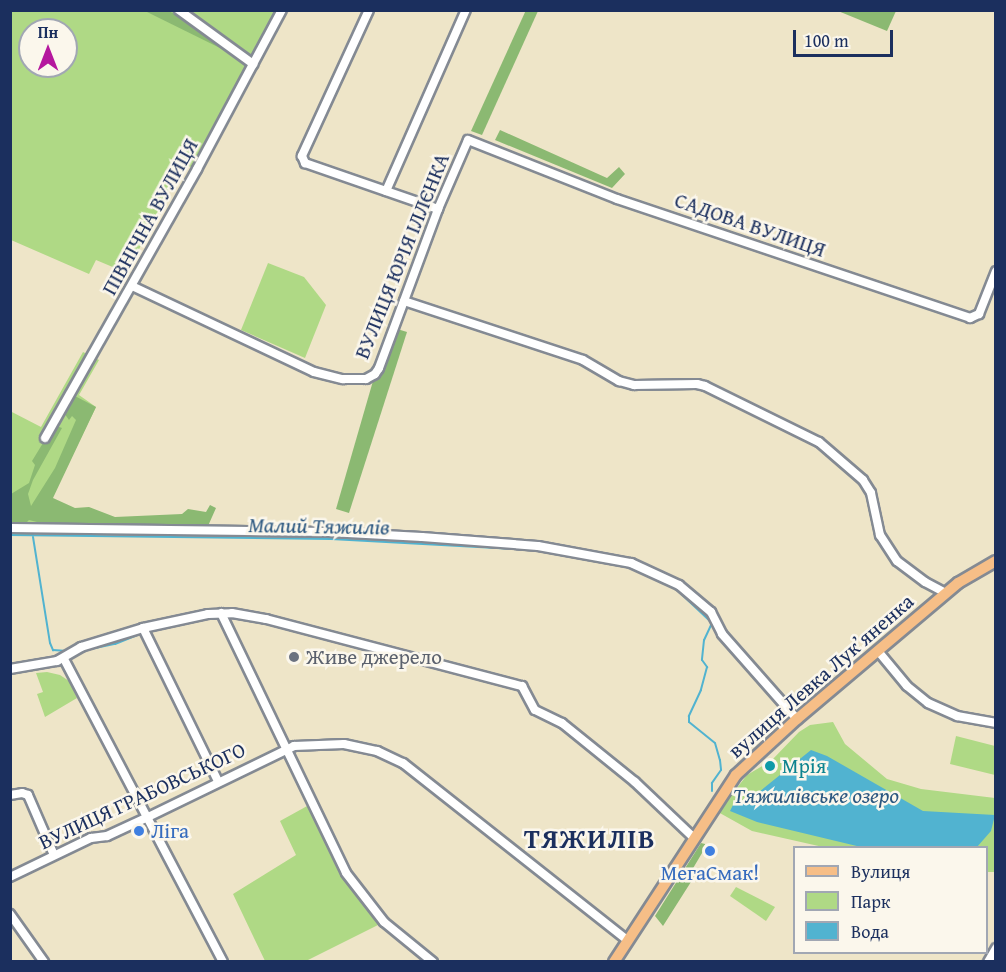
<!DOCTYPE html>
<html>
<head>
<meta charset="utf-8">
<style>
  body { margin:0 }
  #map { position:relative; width:1006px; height:972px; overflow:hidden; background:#eee5c8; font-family:"Gentium Book Plus",serif }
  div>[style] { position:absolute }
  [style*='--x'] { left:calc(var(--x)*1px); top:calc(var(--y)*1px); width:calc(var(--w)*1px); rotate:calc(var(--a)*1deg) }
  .green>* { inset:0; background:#afd985 }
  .forest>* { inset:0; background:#8bb972 }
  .water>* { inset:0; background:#51b3d0 }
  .stream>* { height:2px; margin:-1px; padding:0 1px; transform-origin:1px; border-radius:1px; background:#51b3d0 }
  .roads { filter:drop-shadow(2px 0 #848a93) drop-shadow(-2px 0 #848a93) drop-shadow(0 2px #848a93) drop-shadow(0 -2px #848a93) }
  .minor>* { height:8px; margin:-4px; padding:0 4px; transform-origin:4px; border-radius:4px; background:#fff }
  .major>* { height:10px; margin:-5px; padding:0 5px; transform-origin:5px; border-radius:5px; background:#f6be87 }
  .dots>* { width:16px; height:16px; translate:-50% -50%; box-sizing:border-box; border:3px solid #fbf7ec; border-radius:50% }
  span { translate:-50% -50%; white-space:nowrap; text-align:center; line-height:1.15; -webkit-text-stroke:5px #fbf7ec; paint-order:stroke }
  .street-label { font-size:21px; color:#1b2f5e }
  .worship-label { font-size:21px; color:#5b616d }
  .left { translate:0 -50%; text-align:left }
  .culture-label { font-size:21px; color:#0d838f }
  .shop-label { font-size:21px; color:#366cbe }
  .water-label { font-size:22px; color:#2b5780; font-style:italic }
  .district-label { font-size:27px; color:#1b2f5e; font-weight:700; letter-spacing:1.5px }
  .frame { position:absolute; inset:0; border:12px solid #1b2f5e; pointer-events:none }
  .legend { position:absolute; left:793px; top:846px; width:195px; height:108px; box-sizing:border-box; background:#fbf7ec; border:2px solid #a1a7b3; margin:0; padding:8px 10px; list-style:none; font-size:18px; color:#1b2f5e }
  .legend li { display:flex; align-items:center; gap:12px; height:30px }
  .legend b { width:30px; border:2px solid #a1a7b3 }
  .north { position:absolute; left:18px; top:18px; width:60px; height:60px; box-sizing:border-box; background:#fbf7ec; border:2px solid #a1a7b3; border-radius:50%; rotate:0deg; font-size:16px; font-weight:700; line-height:24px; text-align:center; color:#1b2f5e }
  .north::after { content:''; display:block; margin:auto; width:21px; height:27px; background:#b5179e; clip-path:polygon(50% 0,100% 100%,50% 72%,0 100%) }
  .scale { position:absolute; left:793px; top:30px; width:100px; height:27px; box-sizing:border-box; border:3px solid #1b2f5e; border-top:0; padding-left:8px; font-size:18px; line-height:21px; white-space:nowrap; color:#1b2f5e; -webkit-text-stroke:4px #fbf7ec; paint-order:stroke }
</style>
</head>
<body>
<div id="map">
  <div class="green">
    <i style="clip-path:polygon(evenodd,10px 11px,282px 11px,197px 169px,182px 164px,127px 273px,96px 260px,89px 274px,11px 240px,10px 11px,30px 30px,66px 30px,66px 66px,30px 66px,30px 30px)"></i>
    <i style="clip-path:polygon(268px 263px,304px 277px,326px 305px,305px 358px,241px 330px)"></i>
    <i style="clip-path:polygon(83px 352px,99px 360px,79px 395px,96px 407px,33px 536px,11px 535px,10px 411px,41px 427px)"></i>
    <i style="clip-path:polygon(47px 672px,60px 675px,69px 681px,77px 698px,45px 717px,37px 694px,43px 692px,36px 673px)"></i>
    <i style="clip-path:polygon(833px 722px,845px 744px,887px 779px,921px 789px,995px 798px,995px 872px,987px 872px,986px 848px,823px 847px,752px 831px,718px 812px,747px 775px,771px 761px,799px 732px,810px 725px)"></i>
    <i style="clip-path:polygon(956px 736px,995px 746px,995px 775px,950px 764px)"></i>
    <i style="clip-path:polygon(309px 805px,345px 879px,380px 924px,306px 961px,265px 961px,233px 894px,296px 855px,280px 821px)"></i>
    <i style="clip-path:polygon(736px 887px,775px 907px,766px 921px,730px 896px)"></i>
  </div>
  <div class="forest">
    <i style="clip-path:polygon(526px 10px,538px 11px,482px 135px,471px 131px)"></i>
    <i style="clip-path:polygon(145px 11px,168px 11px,185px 18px,224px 45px,222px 49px)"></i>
    <i style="clip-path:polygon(838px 11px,896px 11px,887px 31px)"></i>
    <i style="clip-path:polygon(500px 130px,607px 178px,619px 167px,625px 174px,612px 188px,495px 140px)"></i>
    <i style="clip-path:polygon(394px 328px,407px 332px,349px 513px,336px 509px,375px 374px)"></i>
    <i style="clip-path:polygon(73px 395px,96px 407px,53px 498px,75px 508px,89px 507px,115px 517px,182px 514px,188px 509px,206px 512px,210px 505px,216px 508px,208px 526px,41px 523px,29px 520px,24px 525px,11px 525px,11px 494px,29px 483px,35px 465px,32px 461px,54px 425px,62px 428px,33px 480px,28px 494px,31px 506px,55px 468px,76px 420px,72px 416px,69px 420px,64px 413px)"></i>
    <i style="clip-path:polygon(701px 843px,705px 844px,705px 848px,692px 870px,696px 874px,663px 926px,655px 916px)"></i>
  </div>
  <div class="water">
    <i style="clip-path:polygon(811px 750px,827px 756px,923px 811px,995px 815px,991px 831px,977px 847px,861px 847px,757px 822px,730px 811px,733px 805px,749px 800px)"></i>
  </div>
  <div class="stream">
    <i style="--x:10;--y:535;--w:321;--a:0.7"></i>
    <i style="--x:331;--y:539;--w:202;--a:3.1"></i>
    <i style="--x:533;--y:550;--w:36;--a:10"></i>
    <i style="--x:33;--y:537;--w:107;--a:80.9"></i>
    <i style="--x:50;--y:643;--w:8;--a:67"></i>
    <i style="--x:53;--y:650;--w:14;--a:4"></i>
    <i style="--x:594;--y:560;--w:33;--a:11"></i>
    <i style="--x:659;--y:580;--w:19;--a:28"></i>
    <i style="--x:676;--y:589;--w:50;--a:43.4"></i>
    <i style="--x:712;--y:623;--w:19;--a:115"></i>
    <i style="--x:704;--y:640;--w:20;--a:96"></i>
    <i style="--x:702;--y:660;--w:9;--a:54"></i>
    <i style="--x:707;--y:667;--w:24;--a:105"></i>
    <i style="--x:701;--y:690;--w:29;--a:115"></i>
    <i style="--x:689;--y:716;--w:6;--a:90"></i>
    <i style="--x:689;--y:722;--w:33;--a:39"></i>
    <i style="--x:715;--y:743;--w:18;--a:74"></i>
    <i style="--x:720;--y:760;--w:10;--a:84"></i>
    <i style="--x:721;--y:770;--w:16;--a:125"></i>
    <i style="--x:712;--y:783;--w:8;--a:90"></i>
    <i style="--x:81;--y:651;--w:35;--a:-12"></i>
    <i style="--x:115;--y:644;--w:24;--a:-22"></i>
  </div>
  <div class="roads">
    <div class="minor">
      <i style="--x:179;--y:10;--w:92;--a:36.1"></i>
      <i style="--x:369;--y:10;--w:161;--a:114.7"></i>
      <i style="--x:302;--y:156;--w:8;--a:67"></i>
      <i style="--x:305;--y:163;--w:141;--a:19.1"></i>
      <i style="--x:386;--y:191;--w:198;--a:-66.2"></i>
      <i style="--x:132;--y:286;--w:201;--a:25.3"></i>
      <i style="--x:314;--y:372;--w:30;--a:14"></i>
      <i style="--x:343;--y:379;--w:23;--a:0"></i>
      <i style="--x:366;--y:379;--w:10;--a:-29"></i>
      <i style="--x:375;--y:374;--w:7;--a:-56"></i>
      <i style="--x:379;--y:368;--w:170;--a:-69.6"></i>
      <i style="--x:438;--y:209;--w:75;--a:-66.5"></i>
      <i style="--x:468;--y:140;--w:160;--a:21.6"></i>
      <i style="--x:617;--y:199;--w:373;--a:18.6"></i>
      <i style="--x:970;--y:318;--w:10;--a:-24"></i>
      <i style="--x:979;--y:314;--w:46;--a:-68.4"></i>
      <i style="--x:404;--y:301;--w:188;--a:18.2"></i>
      <i style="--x:583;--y:360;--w:42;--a:30.3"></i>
      <i style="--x:619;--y:381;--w:16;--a:15"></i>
      <i style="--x:634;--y:385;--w:63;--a:-0.9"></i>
      <i style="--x:697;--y:384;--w:8;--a:14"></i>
      <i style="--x:705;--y:386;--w:127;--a:26.2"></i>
      <i style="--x:819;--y:442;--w:58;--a:40.8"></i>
      <i style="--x:863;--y:480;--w:15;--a:58"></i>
      <i style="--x:871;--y:493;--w:43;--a:77.9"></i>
      <i style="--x:880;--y:535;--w:31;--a:57"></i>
      <i style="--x:897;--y:561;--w:35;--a:37"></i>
      <i style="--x:925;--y:582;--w:24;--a:28"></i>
      <i style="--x:45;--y:438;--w:309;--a:-60.5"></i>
      <i style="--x:197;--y:169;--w:180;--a:-61.9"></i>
      <i style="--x:10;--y:528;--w:319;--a:0.7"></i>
      <i style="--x:329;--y:532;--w:93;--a:3.1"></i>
      <i style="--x:422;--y:537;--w:116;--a:4.4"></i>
      <i style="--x:538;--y:546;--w:95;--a:10.4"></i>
      <i style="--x:631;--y:563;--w:53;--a:24.6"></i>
      <i style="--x:679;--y:585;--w:42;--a:40.2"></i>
      <i style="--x:711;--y:612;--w:25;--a:63"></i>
      <i style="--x:722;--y:634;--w:113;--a:48.6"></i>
      <i style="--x:221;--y:613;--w:288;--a:64.3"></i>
      <i style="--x:346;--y:873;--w:62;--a:52.2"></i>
      <i style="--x:384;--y:922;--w:63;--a:39.2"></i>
      <i style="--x:143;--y:628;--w:170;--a:63.9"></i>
      <i style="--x:878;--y:651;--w:45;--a:50.4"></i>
      <i style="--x:907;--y:686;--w:27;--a:39"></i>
      <i style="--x:928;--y:703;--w:32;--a:24"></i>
      <i style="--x:957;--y:716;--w:40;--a:10"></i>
      <i style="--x:64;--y:659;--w:342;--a:62.3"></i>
      <i style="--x:10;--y:669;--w:48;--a:-9.7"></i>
      <i style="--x:57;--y:661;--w:28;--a:-30"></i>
      <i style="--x:81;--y:647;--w:65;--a:-17"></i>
      <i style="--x:143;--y:628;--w:66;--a:-12.2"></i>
      <i style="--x:208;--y:614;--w:24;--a:-2"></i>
      <i style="--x:232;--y:613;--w:35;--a:10"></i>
      <i style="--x:266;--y:619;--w:265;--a:14.7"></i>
      <i style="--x:522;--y:686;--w:27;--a:62"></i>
      <i style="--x:535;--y:710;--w:30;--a:26"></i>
      <i style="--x:562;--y:723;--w:94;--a:38.9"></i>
      <i style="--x:635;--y:782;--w:81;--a:43.5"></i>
      <i style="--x:10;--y:795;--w:12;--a:-9"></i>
      <i style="--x:22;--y:793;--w:6;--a:18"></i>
      <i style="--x:28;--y:795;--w:65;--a:66.6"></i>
      <i style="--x:10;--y:877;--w:90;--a:-25.7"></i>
      <i style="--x:91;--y:838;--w:16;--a:-7"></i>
      <i style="--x:107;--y:836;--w:43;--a:-24.8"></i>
      <i style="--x:146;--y:818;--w:165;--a:-25.9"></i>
      <i style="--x:294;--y:746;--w:50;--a:-2.3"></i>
      <i style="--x:344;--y:744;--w:34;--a:12"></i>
      <i style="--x:377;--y:751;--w:29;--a:25"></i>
      <i style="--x:403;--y:763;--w:287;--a:38.3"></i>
      <i style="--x:10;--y:914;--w:59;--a:54.7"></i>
      <i style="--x:988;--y:962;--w:16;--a:-60"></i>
    </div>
    <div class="major">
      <i style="--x:614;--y:962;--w:223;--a:-56.9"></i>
      <i style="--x:736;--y:775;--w:83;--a:-42.6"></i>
      <i style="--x:797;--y:719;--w:211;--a:-40.2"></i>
      <i style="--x:958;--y:583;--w:44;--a:-30.1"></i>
    </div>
  </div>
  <div class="dots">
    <i style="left:294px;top:657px;background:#6b7280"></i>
    <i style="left:770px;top:766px;background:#0f9aa8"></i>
    <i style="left:139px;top:831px;background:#3f7fe0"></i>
    <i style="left:710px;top:851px;background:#3f7fe0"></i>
  </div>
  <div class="street-label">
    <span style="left:150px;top:217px;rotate:-61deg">ПІВНІЧНА ВУЛИЦЯ</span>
    <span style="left:750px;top:225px;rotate:19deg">САДОВА ВУЛИЦЯ</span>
    <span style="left:402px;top:256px;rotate:-68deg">ВУЛИЦЯ ЮРІЯ ІЛЛЄНКА</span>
    <span style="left:821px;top:676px;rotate:-41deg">вулиця Левка Лукʼяненка</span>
    <span style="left:142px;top:796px;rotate:-25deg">ВУЛИЦЯ ГРАБОВСЬКОГО</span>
  </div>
  <div class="worship-label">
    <span class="left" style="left:306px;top:657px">Живе джерело</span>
  </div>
  <div class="culture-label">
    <span class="left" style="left:782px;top:766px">Мрія</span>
  </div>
  <div class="shop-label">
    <span class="left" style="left:151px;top:831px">Ліга</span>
    <span style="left:710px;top:873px">МегаСмак!</span>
  </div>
  <div class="water-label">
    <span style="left:319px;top:526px;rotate:1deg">Малий Тяжилів</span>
    <span style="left:816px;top:796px">Тяжилівське озеро</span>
  </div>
  <div class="district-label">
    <span style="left:590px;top:839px">ТЯЖИЛІВ</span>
  </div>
  <div class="frame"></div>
  <ul class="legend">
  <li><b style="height:8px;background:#f6be87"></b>Вулиця</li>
  <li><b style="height:16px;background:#afd985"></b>Парк</li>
  <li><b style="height:16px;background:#51b3d0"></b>Вода</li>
  </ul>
  <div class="north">Пн</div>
  <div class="scale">100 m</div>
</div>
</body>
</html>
